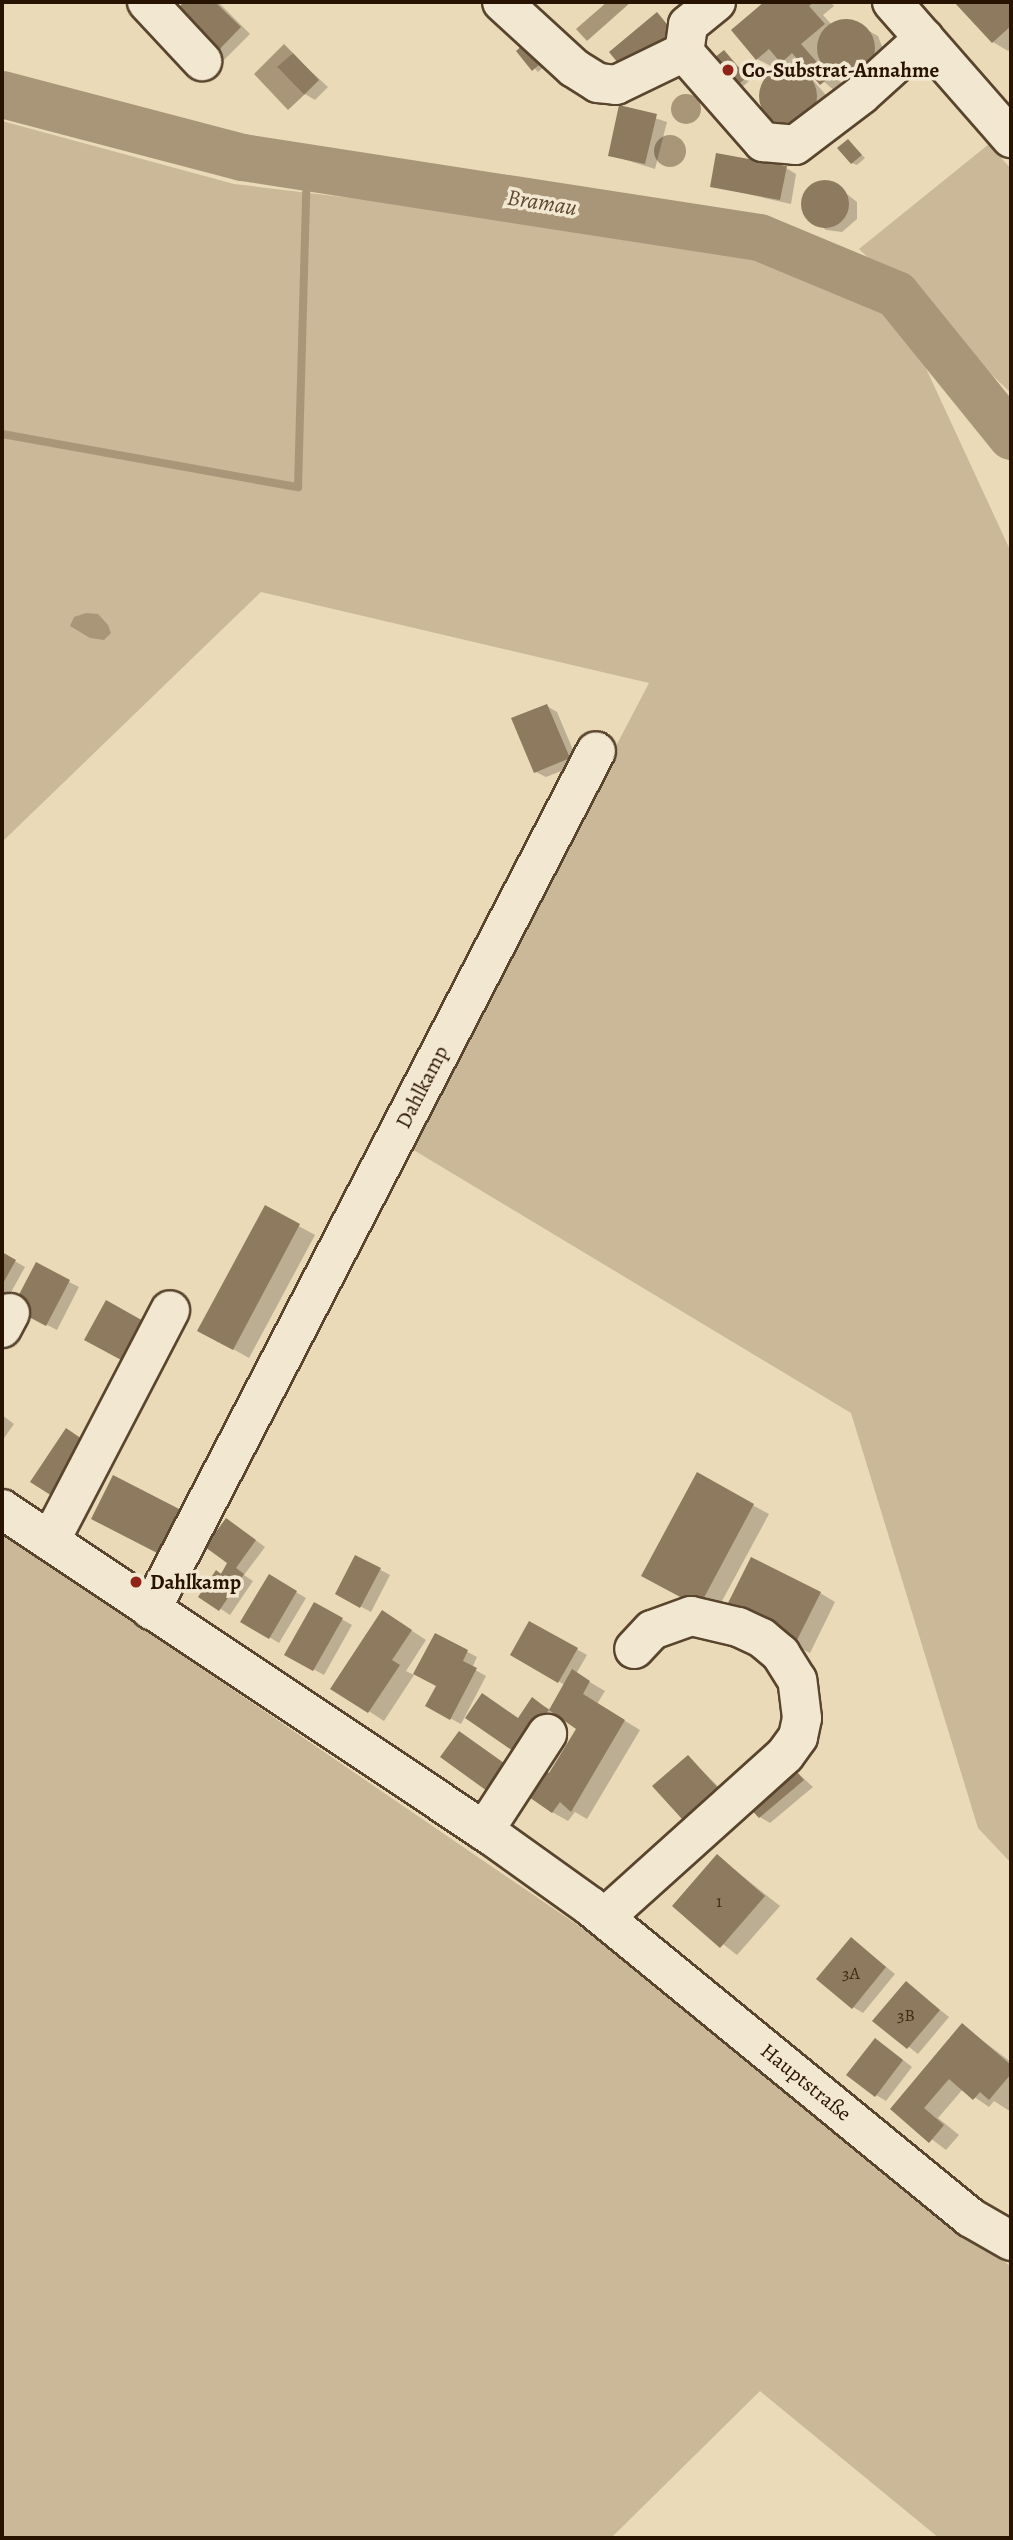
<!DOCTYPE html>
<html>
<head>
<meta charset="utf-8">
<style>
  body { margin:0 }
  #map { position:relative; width:1013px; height:2540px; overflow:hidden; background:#ebdab7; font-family:Alegreya,serif }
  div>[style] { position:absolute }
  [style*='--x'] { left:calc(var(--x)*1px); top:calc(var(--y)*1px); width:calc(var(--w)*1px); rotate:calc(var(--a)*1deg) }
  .green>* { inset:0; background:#cab898 }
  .water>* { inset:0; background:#a99679 }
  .round { border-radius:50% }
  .shadow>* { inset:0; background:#0003 }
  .stream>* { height:8px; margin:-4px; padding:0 4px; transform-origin:4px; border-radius:4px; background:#a99679 }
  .river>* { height:47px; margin:-23.5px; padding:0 23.5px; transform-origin:23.5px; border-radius:23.5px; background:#a99679 }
  .building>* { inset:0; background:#8d7a5f }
  .roads { filter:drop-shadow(2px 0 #59452e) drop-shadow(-2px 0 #59452e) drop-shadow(0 2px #59452e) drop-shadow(0 -2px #59452e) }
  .minor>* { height:38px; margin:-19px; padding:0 19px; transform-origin:19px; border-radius:19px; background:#f2e7d0 }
  .dots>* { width:19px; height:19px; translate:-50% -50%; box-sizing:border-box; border:4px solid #f2e7d0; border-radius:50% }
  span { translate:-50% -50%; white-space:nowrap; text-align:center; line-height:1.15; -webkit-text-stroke:7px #f2e7d0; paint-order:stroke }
  .number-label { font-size:18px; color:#412d18 }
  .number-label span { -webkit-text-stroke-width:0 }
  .poi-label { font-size:21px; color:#281300; font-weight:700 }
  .left { translate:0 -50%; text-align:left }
  .street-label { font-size:21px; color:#281300 }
  .water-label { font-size:23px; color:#5c4730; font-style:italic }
  .frame { position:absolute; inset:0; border:4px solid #281300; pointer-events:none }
</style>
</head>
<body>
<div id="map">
  <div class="green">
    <i style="clip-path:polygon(2px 121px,234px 184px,755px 246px,893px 297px,1011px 552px,1011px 1863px,978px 1828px,851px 1413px,407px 1146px,649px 683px,261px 592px,2px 842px)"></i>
    <i style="clip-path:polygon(989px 144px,1011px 169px,1011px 393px,859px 249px)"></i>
    <i style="clip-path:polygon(2px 1532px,636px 1965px,956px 2233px,1011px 2266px,1011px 2538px,939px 2538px,760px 2391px,611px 2538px,2px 2538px)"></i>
  </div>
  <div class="water">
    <i style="clip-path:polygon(607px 2px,631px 2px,587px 41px,576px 29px)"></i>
    <i style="clip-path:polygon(284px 44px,293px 53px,278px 68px,304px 95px,288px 110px,254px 74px)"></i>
    <i class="round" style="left:671px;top:94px;width:30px;height:30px"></i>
    <i class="round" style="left:654px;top:135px;width:32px;height:32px"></i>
    <i style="clip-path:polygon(86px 613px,98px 614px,108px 625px,111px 633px,104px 640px,90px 638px,70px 626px,74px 617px)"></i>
  </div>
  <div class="shadow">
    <i style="clip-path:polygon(186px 2px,218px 2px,250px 34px,224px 60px,173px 15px)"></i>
    <i style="clip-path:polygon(767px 2px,830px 2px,834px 6px,823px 15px,832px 25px,848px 20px,867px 30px,878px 36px,885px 54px,860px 82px,833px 73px,844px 86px,837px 93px,804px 64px,797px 70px,781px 61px,773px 67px,757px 59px,734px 31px)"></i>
    <i style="clip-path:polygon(957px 2px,1011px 2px,1011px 48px,1008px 51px,993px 42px)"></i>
    <i style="clip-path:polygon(518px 51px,553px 59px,538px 72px)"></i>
    <i style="clip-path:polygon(724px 52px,750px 80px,738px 91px)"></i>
    <i style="clip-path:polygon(293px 55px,328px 87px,315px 100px,305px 94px)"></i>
    <i style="clip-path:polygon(781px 70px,811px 78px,826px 95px,826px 111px,791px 130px,764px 110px,765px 82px)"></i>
    <i style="clip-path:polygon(621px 107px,667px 122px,655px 169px,610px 155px)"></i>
    <i style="clip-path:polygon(848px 141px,865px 158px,857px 165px,852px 163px)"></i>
    <i style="clip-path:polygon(786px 168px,796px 174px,791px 204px,712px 186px)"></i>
    <i style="clip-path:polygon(821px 182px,834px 184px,857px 202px,857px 219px,842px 232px,826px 230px,804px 213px,807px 192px)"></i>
    <i style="clip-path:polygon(547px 706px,557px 712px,579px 764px,546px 777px,536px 772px)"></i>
    <i style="clip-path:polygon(266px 1208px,315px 1235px,249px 1358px,215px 1339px)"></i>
    <i style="clip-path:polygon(2px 1254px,25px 1267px,10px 1294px,19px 1299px,69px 1282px,79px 1287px,57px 1330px,24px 1313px,2px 1321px)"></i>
    <i style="clip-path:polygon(2px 1415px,14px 1424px,2px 1441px)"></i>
    <i style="clip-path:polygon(697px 1475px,769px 1514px,715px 1614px,658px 1584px)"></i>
    <i style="clip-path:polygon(236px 1526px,265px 1547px,244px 1575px,253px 1581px,230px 1615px,201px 1596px,230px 1563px)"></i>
    <i style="clip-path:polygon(356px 1557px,390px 1575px,371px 1612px,337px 1594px)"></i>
    <i style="clip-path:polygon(269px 1576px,306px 1598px,279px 1643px,243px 1621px)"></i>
    <i style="clip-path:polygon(820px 1593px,835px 1602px,810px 1653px,742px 1619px)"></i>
    <i style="clip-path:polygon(315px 1604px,352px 1625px,324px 1675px,286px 1654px)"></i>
    <i style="clip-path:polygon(397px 1621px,426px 1640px,406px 1671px,414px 1675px,384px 1721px,333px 1688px)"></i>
    <i style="clip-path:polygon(530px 1623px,587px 1655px,576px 1674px,605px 1691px,597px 1704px,640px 1730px,587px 1819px,575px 1812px,568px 1821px,552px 1812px,516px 1786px,460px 1733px,524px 1779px,534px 1764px,550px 1774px,578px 1728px,559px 1715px,548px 1732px,519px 1720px,542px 1705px,551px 1710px,565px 1685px,512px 1655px)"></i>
    <i style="clip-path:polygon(436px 1635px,477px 1657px,472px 1668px,486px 1676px,461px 1724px,427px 1706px,438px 1685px)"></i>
    <i style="clip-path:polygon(688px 1757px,726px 1794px,693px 1823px,683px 1817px)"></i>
    <i style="clip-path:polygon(791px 1767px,813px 1787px,770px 1823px,760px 1817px)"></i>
    <i style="clip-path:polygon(717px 1856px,780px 1906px,737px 1955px,674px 1906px)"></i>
    <i style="clip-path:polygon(852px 1939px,895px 1974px,863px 2013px,853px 2007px)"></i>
    <i style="clip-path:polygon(906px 1983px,949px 2017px,918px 2054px,875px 2021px)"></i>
    <i style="clip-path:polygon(963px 2026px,1011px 2062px,1011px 2112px,994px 2101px,989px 2107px,963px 2089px,938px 2118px,959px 2135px,946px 2150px,892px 2109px)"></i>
    <i style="clip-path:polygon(885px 2046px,912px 2067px,886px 2101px,876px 2095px)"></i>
  </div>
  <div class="stream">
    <i style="--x:2;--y:434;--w:301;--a:10.2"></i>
    <i style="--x:298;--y:487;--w:320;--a:-88.4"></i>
  </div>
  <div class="river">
    <i style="--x:2;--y:94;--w:248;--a:14.7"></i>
    <i style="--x:242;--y:157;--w:523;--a:8.8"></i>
    <i style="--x:759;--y:237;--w:148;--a:22.6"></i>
    <i style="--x:896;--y:294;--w:183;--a:51"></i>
  </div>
  <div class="building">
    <i style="clip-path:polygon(184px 2px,215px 2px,241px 27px,213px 56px,171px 15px)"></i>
    <i style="clip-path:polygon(764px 2px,814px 2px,809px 6px,825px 24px,801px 44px,830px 77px,820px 85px,792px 53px,781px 63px,769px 49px,756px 60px,731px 30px)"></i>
    <i style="clip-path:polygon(954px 2px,1011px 2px,1011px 26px,992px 43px)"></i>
    <i style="clip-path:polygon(657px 12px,675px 34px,627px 74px,609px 52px)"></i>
    <i class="round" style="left:817px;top:19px;width:58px;height:58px"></i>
    <i style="clip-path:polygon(533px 36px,550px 55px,532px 71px,516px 51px)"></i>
    <i style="clip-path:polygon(724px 50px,747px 77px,732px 90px,709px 62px)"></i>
    <i style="clip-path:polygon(293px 53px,319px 80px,304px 95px,277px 67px)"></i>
    <i class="round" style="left:759px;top:67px;width:58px;height:58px"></i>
    <i style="clip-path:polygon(619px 105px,657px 114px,645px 164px,608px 156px)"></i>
    <i style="clip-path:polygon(848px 139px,862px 155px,851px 164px,837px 148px)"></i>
    <i style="clip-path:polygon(716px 153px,787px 166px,780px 200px,710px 187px)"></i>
    <i class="round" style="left:801px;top:180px;width:48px;height:48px"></i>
    <i style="clip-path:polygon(547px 704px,570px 758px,534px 773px,511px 718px)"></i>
    <i style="clip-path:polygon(265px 1205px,300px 1224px,233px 1350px,197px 1331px)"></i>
    <i style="clip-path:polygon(2px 1252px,16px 1260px,2px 1285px)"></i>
    <i style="clip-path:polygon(36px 1262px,70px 1280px,46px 1326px,12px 1308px)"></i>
    <i style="clip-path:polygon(106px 1300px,145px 1322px,123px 1361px,84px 1340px)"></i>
    <i style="clip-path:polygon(66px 1428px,95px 1448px,60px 1501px,30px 1482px)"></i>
    <i style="clip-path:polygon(697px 1472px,754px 1504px,699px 1607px,641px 1576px)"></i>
    <i style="clip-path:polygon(113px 1475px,185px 1512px,163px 1556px,91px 1519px)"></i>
    <i style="clip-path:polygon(226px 1518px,256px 1540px,236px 1568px,244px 1574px,219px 1611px,198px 1597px,216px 1570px,221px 1574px,227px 1563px,205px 1547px)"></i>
    <i style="clip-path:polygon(355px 1555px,381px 1568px,360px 1608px,335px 1594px)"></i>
    <i style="clip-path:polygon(751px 1557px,821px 1592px,794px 1646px,724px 1611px)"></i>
    <i style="clip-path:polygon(269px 1574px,297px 1591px,269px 1639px,240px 1622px)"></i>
    <i style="clip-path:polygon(314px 1602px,343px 1618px,313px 1671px,284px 1655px)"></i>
    <i style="clip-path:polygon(382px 1610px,412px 1630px,392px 1660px,400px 1665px,368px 1713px,330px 1689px)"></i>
    <i style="clip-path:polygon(529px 1621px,578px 1648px,558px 1683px,510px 1655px)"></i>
    <i style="clip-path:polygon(435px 1633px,468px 1650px,463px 1661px,477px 1668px,450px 1720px,425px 1706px,436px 1686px,413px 1674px)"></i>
    <i style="clip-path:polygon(572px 1669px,590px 1681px,583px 1694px,625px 1720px,571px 1812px,560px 1802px,552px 1813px,516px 1788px,534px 1762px,549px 1773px,576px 1729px,549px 1710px)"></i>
    <i style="clip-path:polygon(482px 1693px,518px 1718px,532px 1697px,549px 1710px,513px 1751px,465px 1718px)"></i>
    <i style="clip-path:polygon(459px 1731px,514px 1770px,494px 1796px,440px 1757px)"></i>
    <i style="clip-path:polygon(688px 1755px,717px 1787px,682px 1819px,652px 1786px)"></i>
    <i style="clip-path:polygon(790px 1764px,804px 1780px,759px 1818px,745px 1803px)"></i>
    <i style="clip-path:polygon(717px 1854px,765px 1896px,720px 1948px,672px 1906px)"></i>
    <i style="clip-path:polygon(851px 1937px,886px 1967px,852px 2009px,816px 1979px)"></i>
    <i style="clip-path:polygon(906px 1981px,940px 2010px,907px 2049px,872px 2021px)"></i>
    <i style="clip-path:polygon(962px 2023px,1011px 2065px,1011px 2074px,989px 2100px,980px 2092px,973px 2100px,949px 2079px,924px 2108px,944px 2125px,929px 2143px,890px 2109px)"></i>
    <i style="clip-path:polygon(875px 2038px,903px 2060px,875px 2097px,846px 2075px)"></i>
  </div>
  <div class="roads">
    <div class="minor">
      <i style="--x:147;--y:2;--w:81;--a:47"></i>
      <i style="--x:502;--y:2;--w:98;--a:42.5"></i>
      <i style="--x:574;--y:68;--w:28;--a:32"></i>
      <i style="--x:598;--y:83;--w:18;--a:6"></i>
      <i style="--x:616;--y:85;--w:76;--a:-25.9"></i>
      <i style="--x:716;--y:2;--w:36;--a:141"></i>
      <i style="--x:688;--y:25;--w:27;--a:98"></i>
      <i style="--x:684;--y:52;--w:120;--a:48.7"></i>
      <i style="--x:763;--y:142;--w:32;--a:5"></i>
      <i style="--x:795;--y:145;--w:83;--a:-37.1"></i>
      <i style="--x:861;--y:95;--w:85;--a:-42.1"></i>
      <i style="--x:892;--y:2;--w:181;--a:48.8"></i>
      <i style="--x:2;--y:1328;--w:17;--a:-62"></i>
      <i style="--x:2;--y:1509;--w:589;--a:33.72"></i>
      <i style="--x:492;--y:1836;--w:122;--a:35.6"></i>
      <i style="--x:591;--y:1907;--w:491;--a:39.3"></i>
      <i style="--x:971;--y:2218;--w:46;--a:29.9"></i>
      <i style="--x:50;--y:1541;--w:260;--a:-62.5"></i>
      <i style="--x:151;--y:1610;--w:967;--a:-62.61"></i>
      <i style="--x:484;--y:1831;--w:116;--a:-57"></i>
      <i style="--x:605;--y:1917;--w:242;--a:-42"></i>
      <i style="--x:785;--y:1755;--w:22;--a:-54"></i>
      <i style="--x:798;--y:1737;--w:19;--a:-78"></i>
      <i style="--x:802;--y:1718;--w:38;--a:-97"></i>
      <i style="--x:797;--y:1680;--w:31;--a:-122"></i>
      <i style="--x:781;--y:1654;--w:25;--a:-140"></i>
      <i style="--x:762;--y:1638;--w:26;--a:-155"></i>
      <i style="--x:738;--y:1627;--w:48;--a:-166.8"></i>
      <i style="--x:691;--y:1616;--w:41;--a:160.3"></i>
      <i style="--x:652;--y:1630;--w:26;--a:133"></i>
    </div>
  </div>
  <div class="dots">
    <i style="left:728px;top:70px;background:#8f2418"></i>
    <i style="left:136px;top:1582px;background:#8f2418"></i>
  </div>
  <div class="number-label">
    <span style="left:719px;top:1901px">1</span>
    <span style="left:851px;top:1973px">3A</span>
    <span style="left:906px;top:2015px">3B</span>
  </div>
  <div class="poi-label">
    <span class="left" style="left:742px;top:70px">Co-Substrat-Annahme</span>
    <span class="left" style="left:150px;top:1582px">Dahlkamp</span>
  </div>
  <div class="street-label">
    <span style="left:422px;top:1087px;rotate:-63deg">Dahlkamp</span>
    <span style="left:806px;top:2082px;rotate:39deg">Hauptstraße</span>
  </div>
  <div class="water-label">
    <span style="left:542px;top:203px;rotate:9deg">Bramau</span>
  </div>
  <div class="frame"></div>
</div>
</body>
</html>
